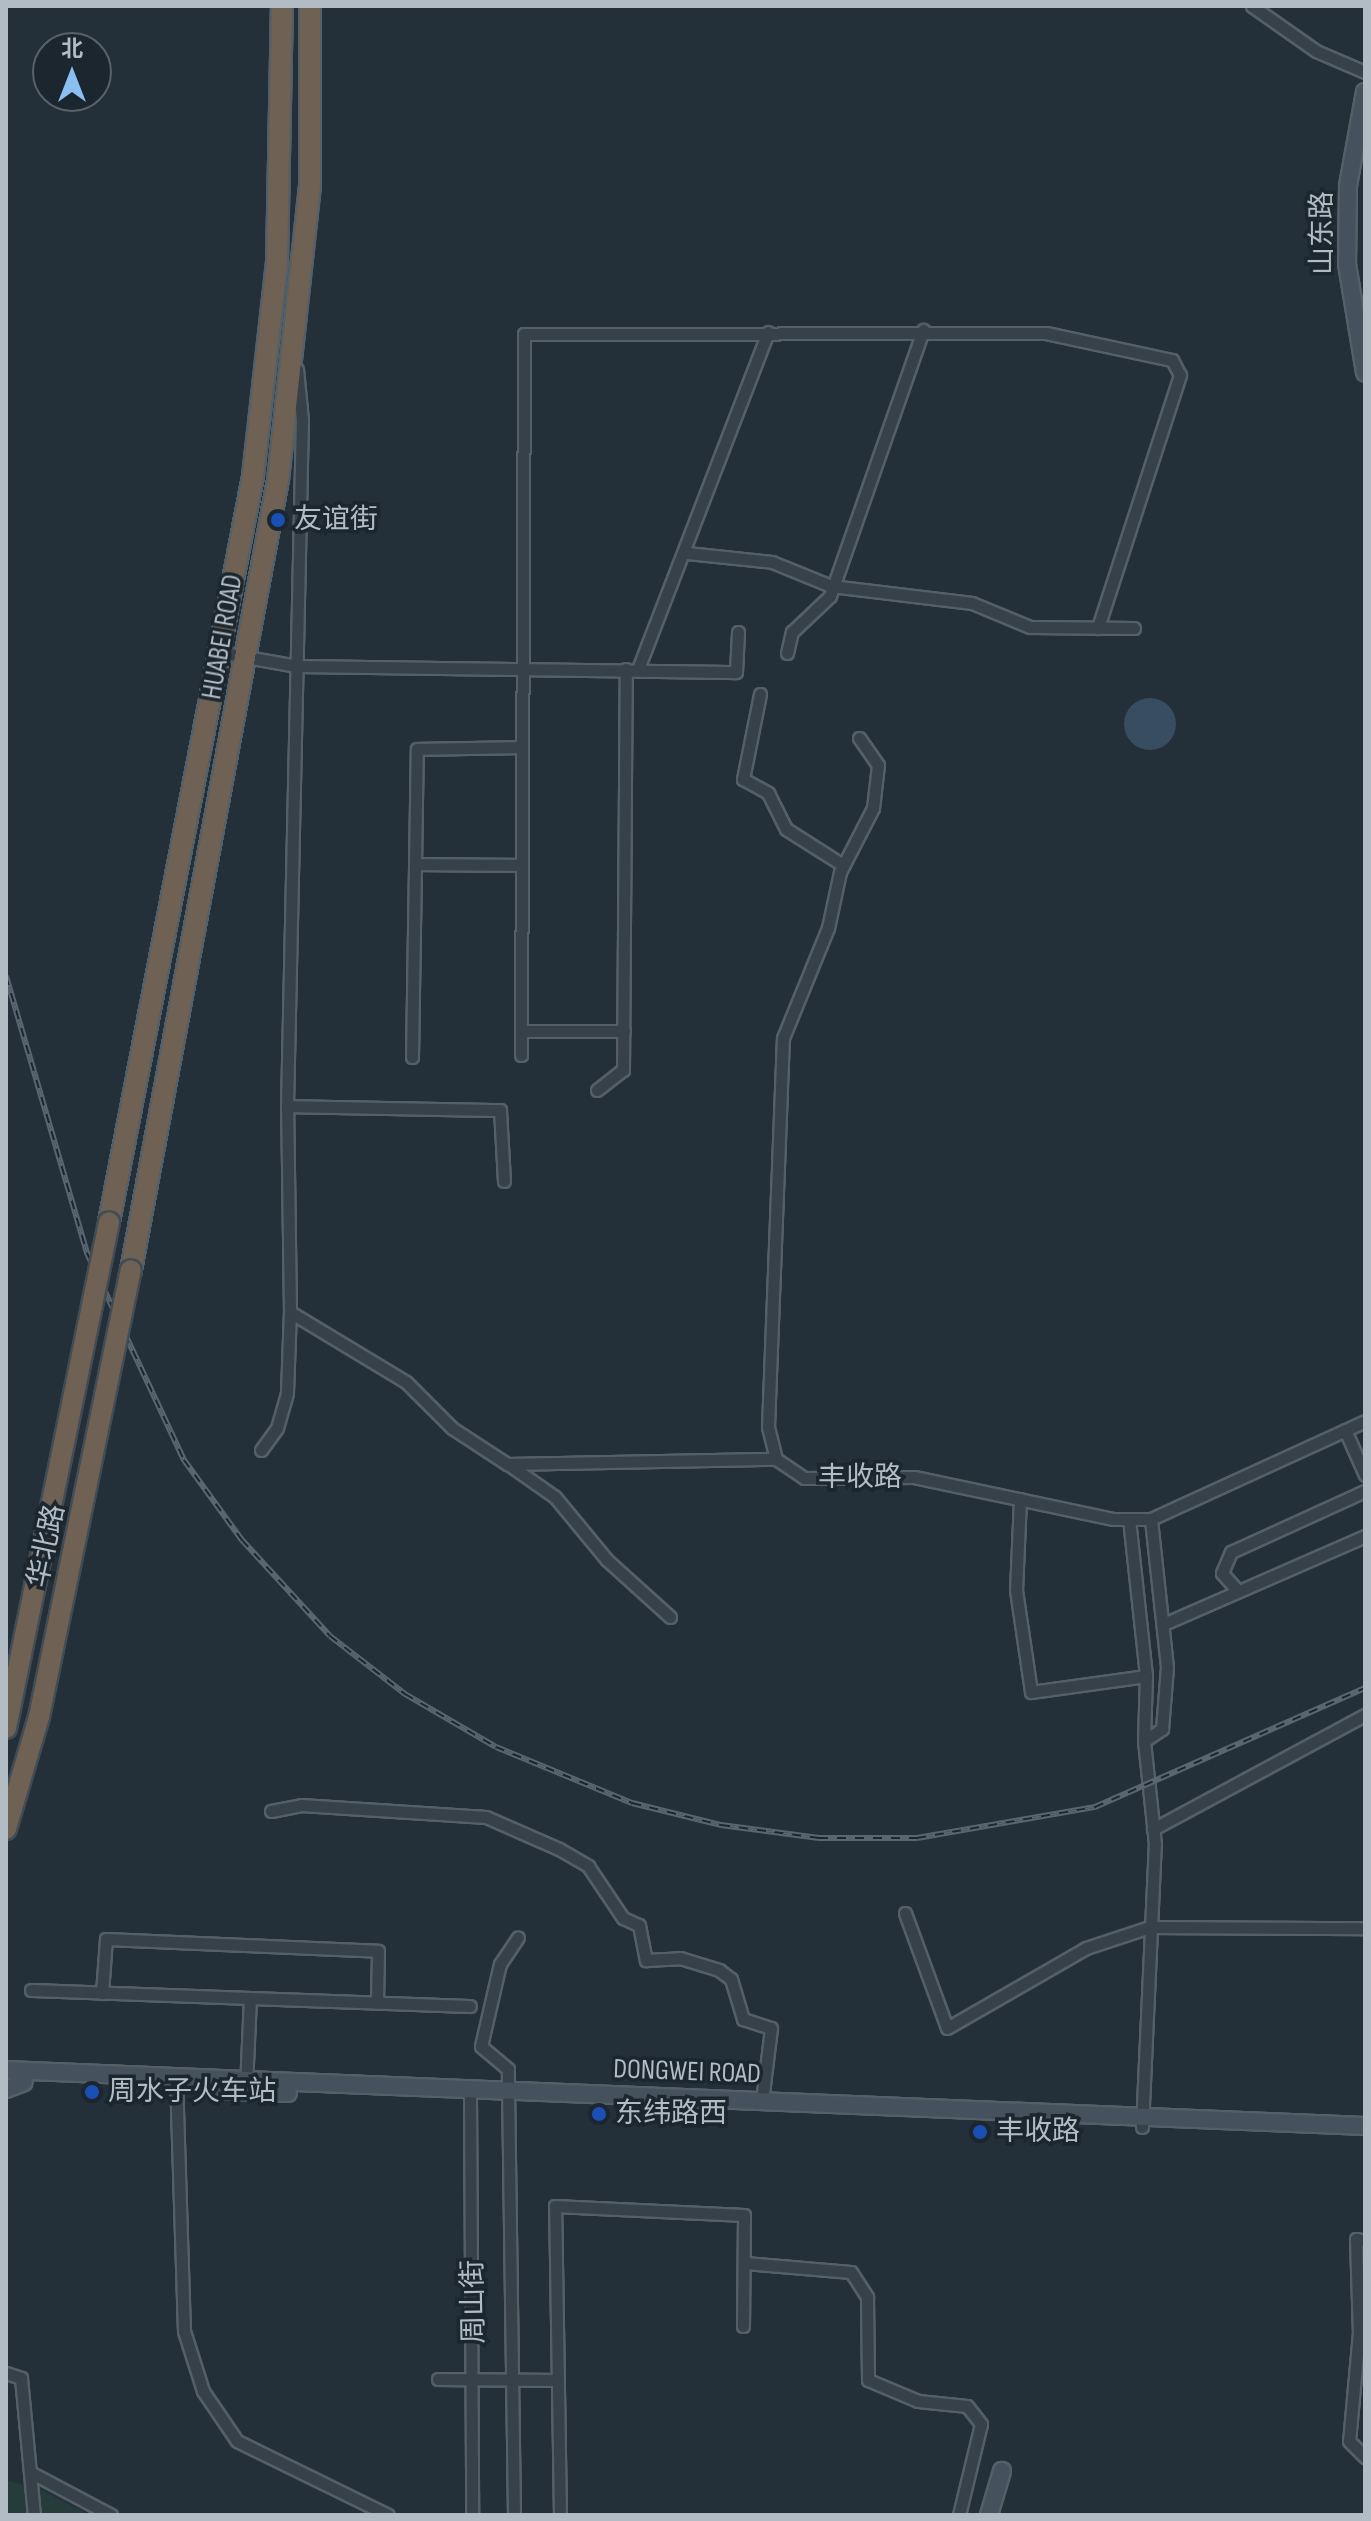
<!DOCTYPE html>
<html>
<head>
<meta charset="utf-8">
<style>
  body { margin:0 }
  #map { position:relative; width:1371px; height:2521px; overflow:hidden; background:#232f39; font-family:"Sofia Sans Condensed","Noto Sans SC",sans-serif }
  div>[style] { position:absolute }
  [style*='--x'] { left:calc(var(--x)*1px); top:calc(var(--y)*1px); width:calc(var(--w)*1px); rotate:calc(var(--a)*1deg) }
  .green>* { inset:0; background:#263c3b }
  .water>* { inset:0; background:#384d5f }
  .round { border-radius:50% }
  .roads { filter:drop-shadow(2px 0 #555f67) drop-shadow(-2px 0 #555f67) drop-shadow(0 2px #555f67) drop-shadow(0 -2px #555f67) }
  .street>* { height:11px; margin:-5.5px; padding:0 5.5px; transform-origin:5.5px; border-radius:5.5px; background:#374149 }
  .secondary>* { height:16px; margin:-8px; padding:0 8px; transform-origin:8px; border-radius:8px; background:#45515c }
  .highway>* { height:20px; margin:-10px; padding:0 10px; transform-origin:10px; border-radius:10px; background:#6f6154 }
  .rail>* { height:6px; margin-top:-3px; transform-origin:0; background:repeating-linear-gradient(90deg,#1c262e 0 9px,#596570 0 18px); box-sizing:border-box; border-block:2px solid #596570 }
  .bridges { filter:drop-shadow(2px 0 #424c54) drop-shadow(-2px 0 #424c54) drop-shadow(0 2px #424c54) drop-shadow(0 -2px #424c54) }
  .highway-bridge>* { height:20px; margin:-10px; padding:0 10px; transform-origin:10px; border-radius:10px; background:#6f6154 }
  .dots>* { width:22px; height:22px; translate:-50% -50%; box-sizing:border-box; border:4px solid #1c262e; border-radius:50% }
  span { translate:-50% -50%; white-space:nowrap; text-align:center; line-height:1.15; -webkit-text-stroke:7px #1c262e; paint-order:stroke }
  .street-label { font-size:28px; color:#b2bcc5 }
  .poi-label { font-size:28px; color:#b2bcc5 }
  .left { translate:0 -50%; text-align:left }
  .frame { position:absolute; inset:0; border:8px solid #b2bcc5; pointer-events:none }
  .north { position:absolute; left:32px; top:32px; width:80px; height:80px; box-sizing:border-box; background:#1c262e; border:2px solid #58626a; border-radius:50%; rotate:0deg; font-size:22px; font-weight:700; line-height:32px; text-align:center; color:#b2bcc5 }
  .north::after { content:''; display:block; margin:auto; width:28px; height:36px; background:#8bbff1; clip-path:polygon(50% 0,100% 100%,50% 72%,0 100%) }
</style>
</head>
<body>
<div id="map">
  <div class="green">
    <i style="clip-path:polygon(6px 2481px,36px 2487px,90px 2515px,6px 2515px)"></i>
  </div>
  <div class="water">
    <i class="round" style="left:1124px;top:698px;width:52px;height:52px"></i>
  </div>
  <div class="roads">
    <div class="street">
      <i style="--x:1252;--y:6;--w:78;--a:35.1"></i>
      <i style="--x:1316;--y:51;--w:53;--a:23.2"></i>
      <i style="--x:687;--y:553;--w:85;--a:6"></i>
      <i style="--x:772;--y:562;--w:64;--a:22.1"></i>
      <i style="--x:831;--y:586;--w:142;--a:6.9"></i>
      <i style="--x:972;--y:603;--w:63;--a:22.5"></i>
      <i style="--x:1030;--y:627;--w:104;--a:0.6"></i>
      <i style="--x:224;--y:653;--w:74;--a:10.1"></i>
      <i style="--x:297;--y:666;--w:439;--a:0.8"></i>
      <i style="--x:736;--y:672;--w:40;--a:-87.1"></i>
      <i style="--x:787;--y:653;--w:22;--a:-77"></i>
      <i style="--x:792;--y:632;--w:52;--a:-43.5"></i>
      <i style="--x:830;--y:596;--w:282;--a:-70.7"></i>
      <i style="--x:638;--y:669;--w:361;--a:-68.9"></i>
      <i style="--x:760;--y:694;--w:87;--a:101.3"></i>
      <i style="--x:743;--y:779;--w:29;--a:29"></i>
      <i style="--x:768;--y:793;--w:40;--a:63.4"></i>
      <i style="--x:786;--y:829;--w:67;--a:32.3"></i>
      <i style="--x:415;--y:864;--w:106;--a:0.5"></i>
      <i style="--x:521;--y:1031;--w:103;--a:0"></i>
      <i style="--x:521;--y:1055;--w:721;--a:-89.76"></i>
      <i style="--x:524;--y:334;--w:522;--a:-0.11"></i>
      <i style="--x:1046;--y:333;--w:129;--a:12.1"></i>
      <i style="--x:1172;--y:360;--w:17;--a:62"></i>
      <i style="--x:1180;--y:375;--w:266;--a:108"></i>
      <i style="--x:412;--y:1057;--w:308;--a:-89.1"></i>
      <i style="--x:417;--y:749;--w:104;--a:-1.1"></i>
      <i style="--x:597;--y:1090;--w:33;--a:-38"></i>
      <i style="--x:623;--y:1070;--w:401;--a:-89.6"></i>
      <i style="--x:287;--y:1106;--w:213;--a:1.1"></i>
      <i style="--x:500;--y:1110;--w:71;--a:86.8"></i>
      <i style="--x:290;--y:1312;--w:135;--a:31.1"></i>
      <i style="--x:406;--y:1382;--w:65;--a:45"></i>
      <i style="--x:452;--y:1428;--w:66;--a:33.2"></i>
      <i style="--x:507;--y:1464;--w:269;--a:-1.1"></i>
      <i style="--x:776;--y:1459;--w:34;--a:34"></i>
      <i style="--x:804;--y:1478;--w:110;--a:-0.5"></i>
      <i style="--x:914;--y:1477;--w:204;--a:11.9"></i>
      <i style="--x:1114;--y:1519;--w:37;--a:0"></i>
      <i style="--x:1151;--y:1519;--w:235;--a:-24.6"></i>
      <i style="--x:1345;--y:1430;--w:49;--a:66"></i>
      <i style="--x:261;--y:1450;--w:27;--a:-54"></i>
      <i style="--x:277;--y:1428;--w:37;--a:-74"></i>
      <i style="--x:287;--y:1392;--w:80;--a:-87.9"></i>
      <i style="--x:290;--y:1312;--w:206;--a:-90.8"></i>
      <i style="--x:287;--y:1106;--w:686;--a:-88.75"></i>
      <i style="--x:302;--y:420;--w:51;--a:-95.6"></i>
      <i style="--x:776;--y:1459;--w:33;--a:-104"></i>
      <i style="--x:768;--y:1427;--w:389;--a:-87.8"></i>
      <i style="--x:783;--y:1038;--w:119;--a:-67.8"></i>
      <i style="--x:828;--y:928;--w:57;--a:-77.9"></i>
      <i style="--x:840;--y:872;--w:72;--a:-62.7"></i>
      <i style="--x:873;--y:808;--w:43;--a:-83.4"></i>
      <i style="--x:878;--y:765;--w:33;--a:-125"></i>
      <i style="--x:508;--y:1464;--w:57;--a:35.1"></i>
      <i style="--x:555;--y:1497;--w:82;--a:50.5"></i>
      <i style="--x:607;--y:1560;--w:85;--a:42.1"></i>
      <i style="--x:1020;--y:1499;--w:91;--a:92.5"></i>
      <i style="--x:1016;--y:1590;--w:103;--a:81.6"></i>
      <i style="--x:1031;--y:1692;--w:116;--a:-7.9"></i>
      <i style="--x:1129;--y:1519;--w:158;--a:83.8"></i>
      <i style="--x:1146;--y:1676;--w:65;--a:91.8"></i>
      <i style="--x:1144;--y:1741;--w:22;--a:-34"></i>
      <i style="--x:1162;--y:1729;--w:62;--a:-85.4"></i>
      <i style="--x:1167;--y:1667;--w:149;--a:-96.2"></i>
      <i style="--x:1238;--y:1591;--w:24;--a:-132"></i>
      <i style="--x:1222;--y:1573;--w:23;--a:-67"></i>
      <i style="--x:1231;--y:1552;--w:147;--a:-24.5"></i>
      <i style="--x:1166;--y:1623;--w:217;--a:-23.6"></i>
      <i style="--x:271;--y:1811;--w:31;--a:-11"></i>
      <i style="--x:301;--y:1805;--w:185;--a:3.7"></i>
      <i style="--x:486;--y:1817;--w:80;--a:23.7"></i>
      <i style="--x:559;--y:1849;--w:34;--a:30"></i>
      <i style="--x:588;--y:1866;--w:63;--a:56.1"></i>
      <i style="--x:623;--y:1918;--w:17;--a:24"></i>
      <i style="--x:639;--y:1925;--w:36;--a:79"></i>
      <i style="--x:646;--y:1960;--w:34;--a:-3"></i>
      <i style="--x:680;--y:1958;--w:41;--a:17.1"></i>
      <i style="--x:719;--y:1970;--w:15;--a:37"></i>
      <i style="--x:731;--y:1979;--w:42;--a:73.3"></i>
      <i style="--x:743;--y:2019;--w:29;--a:18"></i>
      <i style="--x:771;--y:2028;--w:74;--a:97"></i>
      <i style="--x:1153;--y:1829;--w:241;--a:-28.3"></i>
      <i style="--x:905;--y:1913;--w:122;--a:69.9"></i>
      <i style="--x:947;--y:2028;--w:160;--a:-29.9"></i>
      <i style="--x:1086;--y:1948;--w:67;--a:-18.2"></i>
      <i style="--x:1150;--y:1927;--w:215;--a:0.3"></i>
      <i style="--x:31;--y:1990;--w:439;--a:2.1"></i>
      <i style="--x:102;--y:1993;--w:54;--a:-85.8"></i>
      <i style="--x:106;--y:1939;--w:272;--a:2.5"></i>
      <i style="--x:378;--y:1951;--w:52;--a:91.1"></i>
      <i style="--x:176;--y:2077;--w:254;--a:88.2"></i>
      <i style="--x:184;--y:2331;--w:63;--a:72.4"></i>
      <i style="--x:203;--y:2391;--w:60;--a:55.8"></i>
      <i style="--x:237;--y:2441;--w:168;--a:26.1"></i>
      <i style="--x:246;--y:2086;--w:88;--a:-87.4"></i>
      <i style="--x:470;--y:2089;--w:426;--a:89.7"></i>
      <i style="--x:1142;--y:2127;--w:283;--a:-87.4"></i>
      <i style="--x:1155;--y:1844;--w:104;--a:-96.1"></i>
      <i style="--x:1365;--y:2241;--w:9;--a:-167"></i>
      <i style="--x:1356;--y:2239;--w:93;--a:88.2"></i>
      <i style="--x:1359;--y:2332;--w:109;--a:95.2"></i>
      <i style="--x:1349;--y:2441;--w:23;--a:45"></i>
      <i style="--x:745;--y:2263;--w:106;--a:4.9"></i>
      <i style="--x:851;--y:2272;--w:30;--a:57"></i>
      <i style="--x:867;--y:2297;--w:83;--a:89.3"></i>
      <i style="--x:868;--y:2380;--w:54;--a:22.8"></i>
      <i style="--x:918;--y:2401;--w:49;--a:5.8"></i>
      <i style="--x:967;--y:2406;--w:23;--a:52"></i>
      <i style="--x:981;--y:2424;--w:94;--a:103.6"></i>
      <i style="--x:6;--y:2373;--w:16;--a:18"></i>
      <i style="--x:21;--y:2378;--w:138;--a:84.6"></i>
      <i style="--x:438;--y:2379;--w:117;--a:0.5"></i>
      <i style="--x:30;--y:2472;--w:92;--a:28"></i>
      <i style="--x:514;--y:2515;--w:446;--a:-90.8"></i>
      <i style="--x:508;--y:2069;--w:35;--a:-140"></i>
      <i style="--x:481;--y:2046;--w:84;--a:-77"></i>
      <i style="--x:500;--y:1964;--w:32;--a:-56"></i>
      <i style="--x:560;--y:2515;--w:309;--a:-90.9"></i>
      <i style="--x:555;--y:2206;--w:189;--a:2.7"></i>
      <i style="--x:744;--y:2215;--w:111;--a:90.5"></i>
    </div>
    <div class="secondary">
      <i style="--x:1365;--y:92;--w:96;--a:100.3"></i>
      <i style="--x:1348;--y:186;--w:78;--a:90.7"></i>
      <i style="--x:1347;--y:264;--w:110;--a:80.6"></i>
      <i style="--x:6;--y:2070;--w:1360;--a:2.36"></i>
      <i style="--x:6;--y:2089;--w:19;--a:-21"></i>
      <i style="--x:212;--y:2090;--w:76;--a:2.3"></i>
      <i style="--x:989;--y:2515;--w:46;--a:-73.5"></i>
    </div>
    <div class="highway">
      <i style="--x:109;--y:1222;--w:760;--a:-79.07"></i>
      <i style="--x:253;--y:476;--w:214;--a:-83.6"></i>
      <i style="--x:277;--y:263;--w:257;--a:-88.9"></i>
      <i style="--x:131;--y:1270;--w:804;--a:-79.46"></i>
      <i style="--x:278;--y:480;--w:296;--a:-83.8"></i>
      <i style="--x:310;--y:186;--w:180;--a:-90"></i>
    </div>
  </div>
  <div class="rail">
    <i style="--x:6;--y:976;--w:289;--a:73.7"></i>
    <i style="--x:87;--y:1253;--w:229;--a:64.9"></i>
    <i style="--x:184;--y:1460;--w:99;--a:54.1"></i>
    <i style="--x:242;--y:1540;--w:130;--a:47.5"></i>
    <i style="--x:330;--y:1636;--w:95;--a:37.7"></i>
    <i style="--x:405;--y:1694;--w:105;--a:30.2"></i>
    <i style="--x:496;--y:1747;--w:147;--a:22.4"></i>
    <i style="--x:632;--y:1803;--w:92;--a:13.9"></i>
    <i style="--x:721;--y:1825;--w:99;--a:7.6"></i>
    <i style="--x:819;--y:1838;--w:98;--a:0"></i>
    <i style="--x:917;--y:1838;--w:181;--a:-9.9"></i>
    <i style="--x:1095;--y:1807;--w:295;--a:-23.8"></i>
  </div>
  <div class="bridges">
    <div class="highway-bridge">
      <i style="--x:6;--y:1728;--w:516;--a:-78.49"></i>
      <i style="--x:6;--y:1829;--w:117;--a:-73.6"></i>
      <i style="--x:39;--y:1717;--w:456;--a:-78.4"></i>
    </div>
  </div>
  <div class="dots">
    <i style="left:278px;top:520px;background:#1a4fb4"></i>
    <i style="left:92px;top:2092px;background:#1a4fb4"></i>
    <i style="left:599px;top:2114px;background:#1a4fb4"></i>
    <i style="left:980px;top:2132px;background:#1a4fb4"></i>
  </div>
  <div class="street-label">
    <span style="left:1323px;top:233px;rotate:-90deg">山东路</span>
    <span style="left:223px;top:637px;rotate:-80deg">HUABEI ROAD</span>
    <span style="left:860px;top:1478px">丰收路</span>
    <span style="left:47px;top:1546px;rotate:-78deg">华北路</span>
    <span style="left:687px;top:2072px;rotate:2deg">DONGWEI ROAD</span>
    <span style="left:474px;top:2302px;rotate:-91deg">周山街</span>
  </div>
  <div class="poi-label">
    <span class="left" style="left:294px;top:520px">友谊街</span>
    <span class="left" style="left:108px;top:2092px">周水子火车站</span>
    <span class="left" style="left:615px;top:2114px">东纬路西</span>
    <span class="left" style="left:996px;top:2132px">丰收路</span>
  </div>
  <div class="frame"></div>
  <div class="north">北</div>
</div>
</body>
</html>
